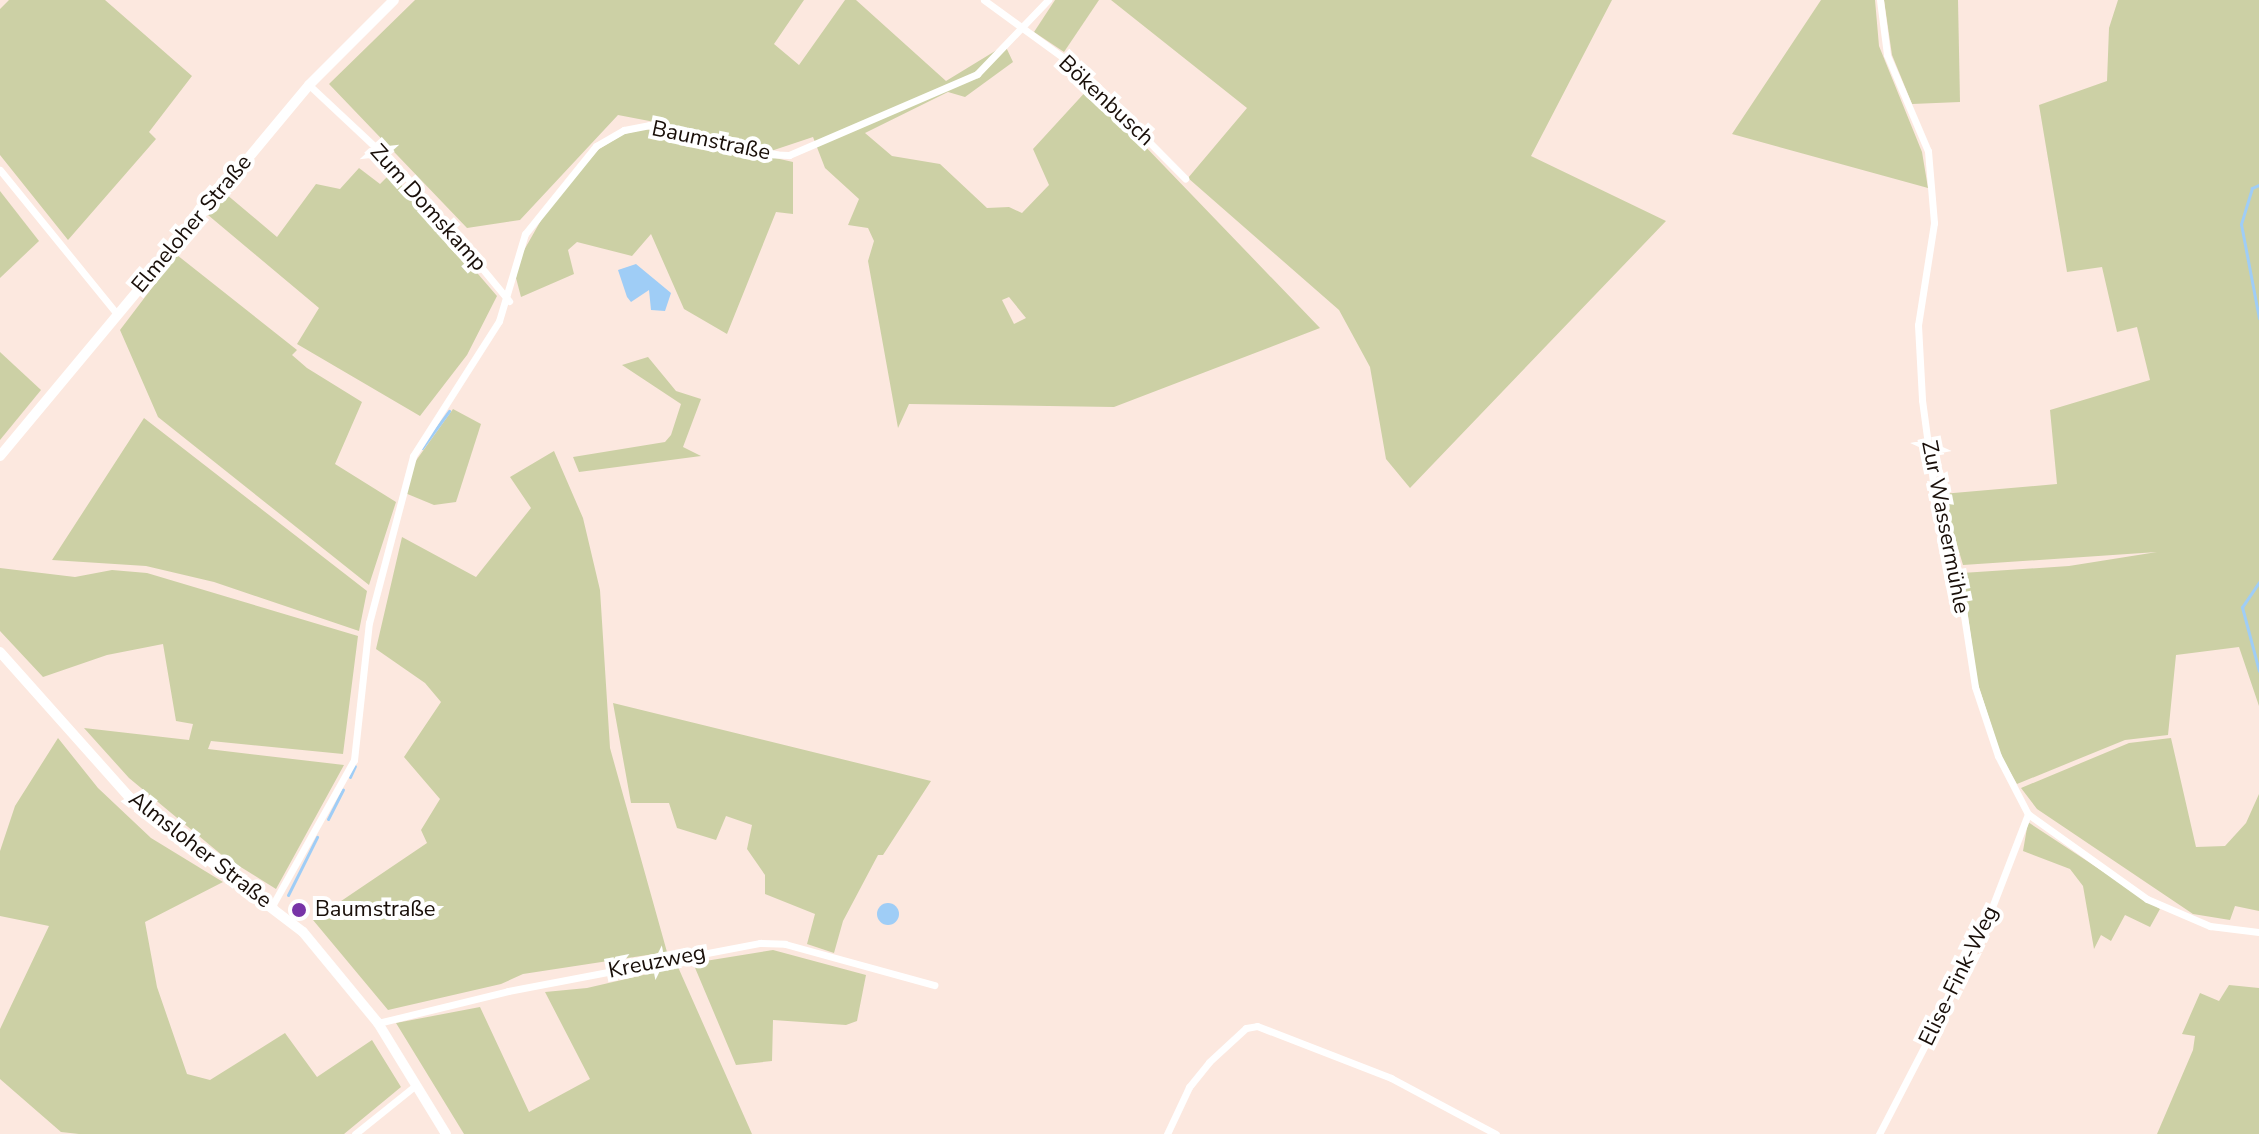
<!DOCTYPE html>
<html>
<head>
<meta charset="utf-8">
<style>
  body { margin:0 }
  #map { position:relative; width:2259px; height:1134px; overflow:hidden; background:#fce8df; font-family:"Nunito Sans",sans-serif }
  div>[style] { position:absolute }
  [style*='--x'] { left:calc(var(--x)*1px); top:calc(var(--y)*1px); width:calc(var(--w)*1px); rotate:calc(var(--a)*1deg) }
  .green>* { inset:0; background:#ccd0a5 }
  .water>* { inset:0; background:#9fcdf6 }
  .round { border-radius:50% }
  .stream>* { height:3px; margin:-1.5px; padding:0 1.5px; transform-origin:1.5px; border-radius:1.5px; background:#9fcdf6 }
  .street>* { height:7px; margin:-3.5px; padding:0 3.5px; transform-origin:3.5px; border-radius:3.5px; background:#fff }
  .secondary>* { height:10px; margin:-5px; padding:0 5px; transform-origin:5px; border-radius:5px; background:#fff }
  .dots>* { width:22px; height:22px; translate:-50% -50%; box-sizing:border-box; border:4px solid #fff; border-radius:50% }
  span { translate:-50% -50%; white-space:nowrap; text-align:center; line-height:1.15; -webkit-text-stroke:8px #fff; paint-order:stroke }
  .street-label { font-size:22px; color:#180e08 }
  .poi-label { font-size:22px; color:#180e08 }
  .left { translate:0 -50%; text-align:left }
</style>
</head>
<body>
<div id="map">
  <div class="green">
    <i style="clip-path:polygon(9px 0,105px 0,192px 76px,149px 132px,156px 139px,68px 240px,0 155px,0 9px)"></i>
    <i style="clip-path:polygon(evenodd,415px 0,804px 0,774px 44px,799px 65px,845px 0,856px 0,946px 81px,1005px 45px,1013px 62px,965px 97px,948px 92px,865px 133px,892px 156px,940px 164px,987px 208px,1009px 207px,1022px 213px,1049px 185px,1033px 149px,1089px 88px,1320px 328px,1114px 407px,909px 404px,898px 428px,868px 261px,874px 241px,868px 228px,848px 225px,859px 199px,825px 168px,813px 137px,765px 153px,686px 128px,618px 115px,520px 220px,467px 228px,329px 84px,415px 0,1009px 297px,1026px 318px,1014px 324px,1002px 300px,1009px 297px)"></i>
    <i style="clip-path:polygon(1055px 0,1099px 0,1064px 52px,1034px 32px)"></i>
    <i style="clip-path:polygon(1111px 0,1612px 0,1531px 156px,1666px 221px,1410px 488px,1386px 459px,1370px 367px,1339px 310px,1188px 178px,1247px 108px)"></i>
    <i style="clip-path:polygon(1821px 0,1875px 0,1879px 46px,1922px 152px,1928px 188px,1732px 134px)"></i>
    <i style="clip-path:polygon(1884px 0,1958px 0,1960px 102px,1912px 104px,1892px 55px)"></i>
    <i style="clip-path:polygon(2118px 0,2259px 0,2259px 706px,2239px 647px,2176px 655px,2168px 735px,2125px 740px,2017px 784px,2001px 756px,1977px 681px,1962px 573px,2069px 566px,2157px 552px,1963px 565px,1942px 494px,2057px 484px,2050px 410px,2150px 380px,2137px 327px,2117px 332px,2102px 267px,2067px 272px,2039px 105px,2107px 81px,2109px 28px)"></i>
    <i style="clip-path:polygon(646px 129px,793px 162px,793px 214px,776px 212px,727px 334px,684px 309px,651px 234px,632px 256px,577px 242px,568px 250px,574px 274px,521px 297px,516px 278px,519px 259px,548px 208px,599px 149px,624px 134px)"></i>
    <i style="clip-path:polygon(359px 168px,380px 184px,391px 173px,497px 296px,467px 355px,420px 416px,297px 344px,319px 308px,208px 215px,226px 194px,277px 237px,316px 184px,340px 189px)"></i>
    <i style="clip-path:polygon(0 191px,39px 241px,0 278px)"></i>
    <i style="clip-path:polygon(177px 255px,297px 350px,292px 355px,307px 368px,362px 402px,335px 464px,396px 502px,369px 585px,158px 417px,120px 330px)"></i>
    <i style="clip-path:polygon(0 352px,41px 390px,0 440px)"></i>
    <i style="clip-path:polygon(648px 357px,676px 391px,701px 399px,683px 447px,701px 456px,579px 472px,573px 457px,665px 442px,671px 435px,681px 404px,622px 365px)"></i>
    <i style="clip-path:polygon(453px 409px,481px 424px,456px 502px,434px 505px,405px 493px,415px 462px)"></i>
    <i style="clip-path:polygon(144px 418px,367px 591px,359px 631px,214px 582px,146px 566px,52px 560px)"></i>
    <i style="clip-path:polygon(554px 451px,583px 518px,600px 590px,610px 748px,667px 952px,523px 974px,501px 984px,388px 1010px,313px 920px,427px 843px,421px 830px,440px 799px,404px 757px,441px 702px,425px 683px,376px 649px,402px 537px,476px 577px,531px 508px,510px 477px)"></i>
    <i style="clip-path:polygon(0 568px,75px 577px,112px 570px,147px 573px,358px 636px,343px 754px,211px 741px,208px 749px,344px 765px,276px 889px,223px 856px,129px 778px,84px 728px,189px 740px,193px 724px,176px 721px,163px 644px,107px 655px,43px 677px,0 631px)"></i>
    <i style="clip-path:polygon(613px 703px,931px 781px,883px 855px,878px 855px,843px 921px,834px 953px,807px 944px,815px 914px,765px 894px,765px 875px,747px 849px,752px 825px,726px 816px,716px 840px,677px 828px,669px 803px,631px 803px)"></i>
    <i style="clip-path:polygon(58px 738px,98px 788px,151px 838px,223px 882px,145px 922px,157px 987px,187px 1074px,210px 1080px,285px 1033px,317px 1077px,372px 1040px,401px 1087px,344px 1134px,79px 1134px,61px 1132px,0 1079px,0 1029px,49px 926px,0 916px,0 851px,15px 806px)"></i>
    <i style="clip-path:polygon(2171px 738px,2196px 847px,2225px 846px,2246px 823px,2259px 794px,2259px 911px,2235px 906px,2230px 920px,2193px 914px,2037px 809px,2021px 788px,2129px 743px)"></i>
    <i style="clip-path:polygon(2028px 822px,2160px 909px,2150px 927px,2125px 915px,2111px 941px,2101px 935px,2094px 949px,2083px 886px,2070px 869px,2023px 851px)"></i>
    <i style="clip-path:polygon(773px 950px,866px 975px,857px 1021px,846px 1025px,773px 1020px,772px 1061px,736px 1065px,693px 963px)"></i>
    <i style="clip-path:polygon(678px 967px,752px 1134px,464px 1134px,396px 1023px,480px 1007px,529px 1112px,590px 1079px,545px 992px,587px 988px)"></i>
    <i style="clip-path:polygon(2229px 985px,2259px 988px,2259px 1134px,2157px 1134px,2193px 1050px,2195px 1036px,2182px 1034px,2200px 993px,2219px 1001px)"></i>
  </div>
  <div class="water">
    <i style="clip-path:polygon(636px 264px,671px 293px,665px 311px,651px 310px,649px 290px,631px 302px,627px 297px,618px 270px)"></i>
    <i class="round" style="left:877px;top:903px;width:22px;height:22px"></i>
  </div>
  <div class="stream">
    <i style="--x:2259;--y:185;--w:8;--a:157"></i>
    <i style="--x:2252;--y:188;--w:38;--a:107"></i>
    <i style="--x:2241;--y:224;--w:96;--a:79.2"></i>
    <i style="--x:422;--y:448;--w:46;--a:-53.9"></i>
    <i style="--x:2259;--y:582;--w:30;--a:124"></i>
    <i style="--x:2242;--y:607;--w:66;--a:75.1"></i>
    <i style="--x:350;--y:777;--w:12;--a:-66"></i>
    <i style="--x:328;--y:819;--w:33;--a:-63"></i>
    <i style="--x:288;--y:895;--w:65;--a:-63.4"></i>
  </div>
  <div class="street">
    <i style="--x:984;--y:0;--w:109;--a:36"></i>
    <i style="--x:1072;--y:64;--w:161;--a:45.3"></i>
    <i style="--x:1880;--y:0;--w:55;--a:82.7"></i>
    <i style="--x:1887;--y:55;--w:104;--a:66.9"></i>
    <i style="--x:1928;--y:151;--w:72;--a:85.2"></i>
    <i style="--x:1934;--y:223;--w:103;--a:98.9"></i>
    <i style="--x:1918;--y:325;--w:75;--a:86.9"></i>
    <i style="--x:1922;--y:400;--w:90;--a:82.3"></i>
    <i style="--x:1934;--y:489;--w:78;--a:73.7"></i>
    <i style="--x:1956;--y:564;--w:124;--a:81.2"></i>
    <i style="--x:1975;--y:687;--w:73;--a:71.6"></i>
    <i style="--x:1998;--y:756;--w:65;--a:62.7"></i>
    <i style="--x:2028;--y:814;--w:146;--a:35.5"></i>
    <i style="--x:2147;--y:899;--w:69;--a:23.2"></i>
    <i style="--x:2210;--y:926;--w:49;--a:7"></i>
    <i style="--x:309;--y:85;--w:130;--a:43.1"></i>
    <i style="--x:404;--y:174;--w:165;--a:50.4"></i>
    <i style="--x:0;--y:170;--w:186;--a:50.9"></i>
    <i style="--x:272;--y:906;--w:167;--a:-60.7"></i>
    <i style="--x:354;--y:760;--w:138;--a:-83.8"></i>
    <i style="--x:369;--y:623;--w:173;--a:-75.2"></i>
    <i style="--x:413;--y:456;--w:160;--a:-57.5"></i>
    <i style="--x:499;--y:321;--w:91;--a:-73.4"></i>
    <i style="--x:525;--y:234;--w:113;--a:-51.1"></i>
    <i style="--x:596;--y:146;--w:32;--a:-30"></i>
    <i style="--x:624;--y:130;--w:25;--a:-11"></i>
    <i style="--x:649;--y:125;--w:114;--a:14.8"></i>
    <i style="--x:759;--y:154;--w:30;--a:2"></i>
    <i style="--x:789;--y:155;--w:205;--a:-23.3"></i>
    <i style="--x:977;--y:74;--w:103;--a:-46.2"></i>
    <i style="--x:378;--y:1023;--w:134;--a:-13.8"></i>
    <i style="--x:508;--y:991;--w:257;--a:-10.8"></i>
    <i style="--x:760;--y:943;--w:25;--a:2"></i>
    <i style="--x:785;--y:944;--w:155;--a:15.4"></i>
    <i style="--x:355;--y:1134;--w:78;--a:-38.8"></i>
    <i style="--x:1167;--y:1134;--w:52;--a:-64.9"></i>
    <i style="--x:1189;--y:1087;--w:32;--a:-51"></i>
    <i style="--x:1209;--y:1062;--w:50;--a:-42.6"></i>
    <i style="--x:1246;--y:1028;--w:11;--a:-10"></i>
    <i style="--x:1257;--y:1026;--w:144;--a:21.2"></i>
    <i style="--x:1391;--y:1078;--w:119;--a:28.1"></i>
    <i style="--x:1879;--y:1134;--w:217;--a:-62.6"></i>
    <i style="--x:1979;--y:941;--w:136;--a:-68.9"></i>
  </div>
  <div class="secondary">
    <i style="--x:0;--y:456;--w:483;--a:-50.2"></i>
    <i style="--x:309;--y:85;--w:120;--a:-45"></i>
    <i style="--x:0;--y:652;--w:206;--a:48.3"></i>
    <i style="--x:137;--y:806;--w:208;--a:37.2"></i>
    <i style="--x:303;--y:932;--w:118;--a:50.5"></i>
    <i style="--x:378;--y:1023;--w:130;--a:58.5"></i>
  </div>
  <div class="dots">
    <i style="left:299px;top:910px;background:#7834a7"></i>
  </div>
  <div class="street-label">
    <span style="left:1106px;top:101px;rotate:43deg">Bökenbusch</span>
    <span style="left:711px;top:141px;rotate:12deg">Baumstraße</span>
    <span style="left:428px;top:208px;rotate:48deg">Zum Domskamp</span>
    <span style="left:192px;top:224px;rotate:-50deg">Elmeloher Straße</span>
    <span style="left:1945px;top:527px;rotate:79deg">Zur Wassermühle</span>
    <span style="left:200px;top:850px;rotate:38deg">Almsloher Straße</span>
    <span style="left:657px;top:962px;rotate:-11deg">Kreuzweg</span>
    <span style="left:1959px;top:976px;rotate:-64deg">Elise-Fink-Weg</span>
  </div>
  <div class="poi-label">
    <span class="left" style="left:315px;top:910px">Baumstraße</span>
  </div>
</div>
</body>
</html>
